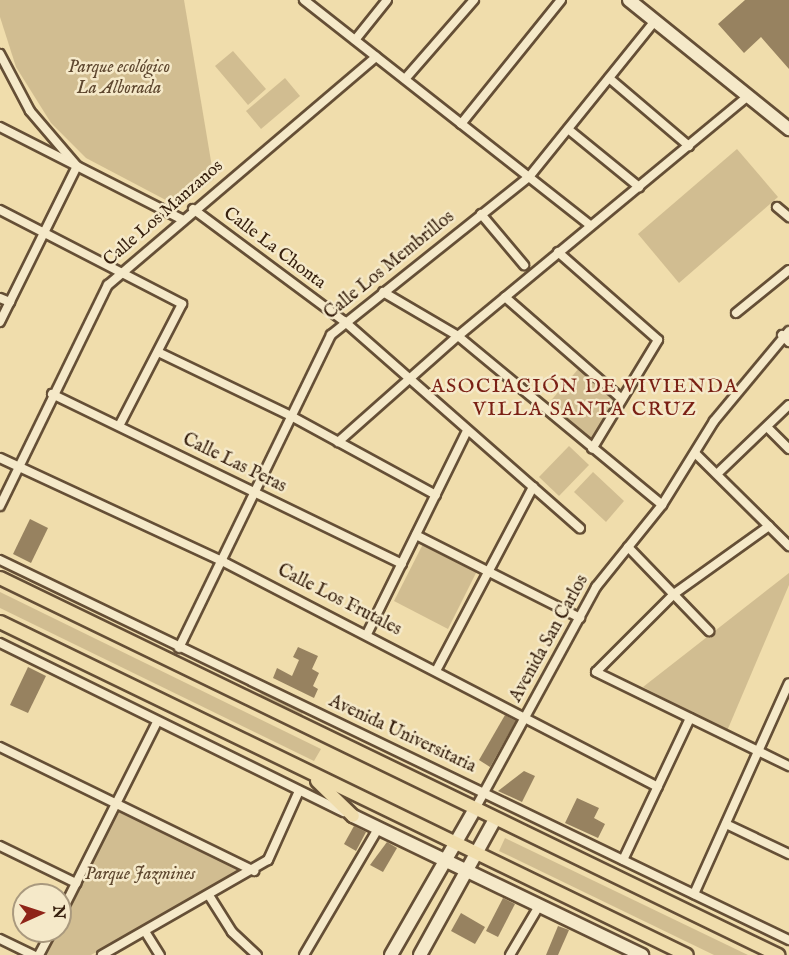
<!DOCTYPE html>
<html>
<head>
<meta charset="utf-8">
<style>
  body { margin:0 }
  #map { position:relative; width:789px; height:955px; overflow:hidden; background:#f0ddac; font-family:"IM FELL English",serif }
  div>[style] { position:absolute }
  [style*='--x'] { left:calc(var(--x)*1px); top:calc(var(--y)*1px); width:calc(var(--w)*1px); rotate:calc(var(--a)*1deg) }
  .green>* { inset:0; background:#d1bd91 }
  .building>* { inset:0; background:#978260 }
  .roads { filter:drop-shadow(2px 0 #654f36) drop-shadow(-2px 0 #654f36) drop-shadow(0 2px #654f36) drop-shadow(0 -2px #654f36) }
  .street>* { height:8px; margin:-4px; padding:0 4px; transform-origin:4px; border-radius:4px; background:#f5e9c9 }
  .secondary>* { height:12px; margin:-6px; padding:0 6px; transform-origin:6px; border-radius:6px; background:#f5e9c9 }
  .primary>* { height:12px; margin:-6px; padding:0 6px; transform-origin:6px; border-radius:6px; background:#f0ddac }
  span { translate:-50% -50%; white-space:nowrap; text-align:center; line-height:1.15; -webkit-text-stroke:5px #f5e9c9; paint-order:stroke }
  .park-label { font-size:18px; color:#5e472f; font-style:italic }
  .street-label { font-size:18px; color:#37200e }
  .neighbourhood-label { font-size:20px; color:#7a1f14; letter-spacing:1.5px }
  .north { position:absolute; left:12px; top:883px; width:60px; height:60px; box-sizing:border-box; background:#f5e9c9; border:2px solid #a9997e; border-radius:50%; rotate:87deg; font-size:16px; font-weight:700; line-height:24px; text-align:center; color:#37200e }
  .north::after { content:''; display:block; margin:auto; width:21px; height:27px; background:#8f2418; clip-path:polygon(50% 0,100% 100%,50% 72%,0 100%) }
</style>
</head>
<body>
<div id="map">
  <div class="green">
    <i style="clip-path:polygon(0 0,184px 0,214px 179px,179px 207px,86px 158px,51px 123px,16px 67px,0 17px)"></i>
    <i style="clip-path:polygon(233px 51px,266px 89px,248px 105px,215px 66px)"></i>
    <i style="clip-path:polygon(285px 78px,300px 96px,261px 129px,246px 111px)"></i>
    <i style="clip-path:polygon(737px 149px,778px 197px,679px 283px,638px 234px)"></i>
    <i style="clip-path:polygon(580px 367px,616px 398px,590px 441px,547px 405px)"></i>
    <i style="clip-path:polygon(569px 446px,589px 465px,559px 496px,539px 477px)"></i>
    <i style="clip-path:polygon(593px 472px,624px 501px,606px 522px,574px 492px)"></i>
    <i style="clip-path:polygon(423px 544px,477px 571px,448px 629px,394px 601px)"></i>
    <i style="clip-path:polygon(789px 573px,789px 585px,727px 731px,643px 687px)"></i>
    <i style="clip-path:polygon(0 592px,321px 749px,314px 761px,0 608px)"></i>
    <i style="clip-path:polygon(264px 692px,301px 709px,305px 723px,252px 697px)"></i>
    <i style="clip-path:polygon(119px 812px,239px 870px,91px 955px,44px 955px)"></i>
    <i style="clip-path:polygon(505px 838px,748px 955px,714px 955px,499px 851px)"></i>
  </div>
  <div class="building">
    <i style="clip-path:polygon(745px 0,789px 0,789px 69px,761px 37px,744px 53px,718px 24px)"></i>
    <i style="clip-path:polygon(30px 519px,48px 528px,31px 563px,13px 554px)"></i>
    <i style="clip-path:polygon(298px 647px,318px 656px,312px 669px,319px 673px,313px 686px,318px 689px,314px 698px,273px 678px,277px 668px,292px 676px,299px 660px,293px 657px)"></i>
    <i style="clip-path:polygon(28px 667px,46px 676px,28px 713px,10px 705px)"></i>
    <i style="clip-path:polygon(505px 715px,516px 721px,490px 767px,479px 760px)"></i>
    <i style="clip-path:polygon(524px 771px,535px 776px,522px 802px,498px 791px)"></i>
    <i style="clip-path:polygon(577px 798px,599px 808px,594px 818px,605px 824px,598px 838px,565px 823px)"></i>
    <i style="clip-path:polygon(354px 826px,366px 832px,356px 851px,344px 844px)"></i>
    <i style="clip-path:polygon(387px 842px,397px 848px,383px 872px,370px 865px)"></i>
    <i style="clip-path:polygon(503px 898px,515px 904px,498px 937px,486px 931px)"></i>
    <i style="clip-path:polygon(461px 913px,485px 927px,475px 944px,451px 931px)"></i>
    <i style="clip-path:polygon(558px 926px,569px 930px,558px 955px,546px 955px)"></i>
  </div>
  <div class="roads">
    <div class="street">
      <i style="--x:304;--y:0;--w:364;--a:38.2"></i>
      <i style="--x:355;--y:40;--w:51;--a:-51.3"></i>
      <i style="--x:0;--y:54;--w:64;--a:62.2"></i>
      <i style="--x:30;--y:111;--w:72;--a:49.5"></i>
      <i style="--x:77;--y:166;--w:174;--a:116.3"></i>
      <i style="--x:609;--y:78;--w:105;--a:40.4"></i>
      <i style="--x:405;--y:79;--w:105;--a:-48.9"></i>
      <i style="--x:461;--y:124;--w:159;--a:-51.1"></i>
      <i style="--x:0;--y:127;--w:203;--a:26.9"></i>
      <i style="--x:568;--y:129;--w:92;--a:39.2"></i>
      <i style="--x:777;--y:207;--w:16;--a:40"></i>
      <i style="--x:193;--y:209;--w:188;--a:36.6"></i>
      <i style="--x:344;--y:321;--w:314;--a:41.3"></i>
      <i style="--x:0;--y:210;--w:205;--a:27.3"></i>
      <i style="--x:182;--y:304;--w:137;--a:117.3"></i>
      <i style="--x:481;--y:214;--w:67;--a:49.9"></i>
      <i style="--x:558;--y:252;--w:133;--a:41.3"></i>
      <i style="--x:658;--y:340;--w:127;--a:121.2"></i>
      <i style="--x:383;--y:292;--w:87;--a:30.4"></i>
      <i style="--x:458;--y:336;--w:265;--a:39.6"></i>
      <i style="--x:505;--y:297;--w:155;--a:41.1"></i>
      <i style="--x:0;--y:298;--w:11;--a:22"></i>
      <i style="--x:736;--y:313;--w:68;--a:-39.1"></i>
      <i style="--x:782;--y:335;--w:10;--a:45"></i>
      <i style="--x:158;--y:352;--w:148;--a:25.7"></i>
      <i style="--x:291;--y:416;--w:165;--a:28.6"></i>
      <i style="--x:52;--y:394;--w:389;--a:25.9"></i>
      <i style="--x:767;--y:427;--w:31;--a:45"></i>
      <i style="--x:338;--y:442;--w:160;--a:-41.5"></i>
      <i style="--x:458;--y:336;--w:376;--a:-39.6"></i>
      <i style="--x:696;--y:454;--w:131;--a:44.7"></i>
      <i style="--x:0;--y:458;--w:242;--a:24.9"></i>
      <i style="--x:220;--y:560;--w:493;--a:27.4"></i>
      <i style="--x:718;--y:473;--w:98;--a:-43.8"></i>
      <i style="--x:0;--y:506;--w:246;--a:-64"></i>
      <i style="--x:108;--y:285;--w:352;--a:-40.4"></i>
      <i style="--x:769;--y:526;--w:117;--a:144.4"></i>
      <i style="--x:674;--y:594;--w:110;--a:135"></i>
      <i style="--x:596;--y:672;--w:215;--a:26"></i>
      <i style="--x:416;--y:535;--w:184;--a:26.8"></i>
      <i style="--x:628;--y:547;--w:117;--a:46"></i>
      <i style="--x:0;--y:560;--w:876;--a:25.72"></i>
      <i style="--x:367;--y:634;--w:226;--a:-63.8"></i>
      <i style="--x:0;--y:643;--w:383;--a:26.2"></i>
      <i style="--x:179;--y:648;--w:348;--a:-64.1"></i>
      <i style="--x:331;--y:335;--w:253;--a:-38.6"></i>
      <i style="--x:529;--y:177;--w:201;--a:-51.1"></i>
      <i style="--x:437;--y:669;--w:206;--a:-62.2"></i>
      <i style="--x:0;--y:747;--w:283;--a:26"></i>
      <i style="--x:475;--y:809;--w:253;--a:-61.4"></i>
      <i style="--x:596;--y:587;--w:105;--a:-51.2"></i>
      <i style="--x:662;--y:505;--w:99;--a:-58.2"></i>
      <i style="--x:714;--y:421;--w:117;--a:-50.2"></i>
      <i style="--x:726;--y:824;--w:70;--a:25.5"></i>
      <i style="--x:0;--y:846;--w:85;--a:26"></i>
      <i style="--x:623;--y:860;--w:157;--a:-64.7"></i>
      <i style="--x:694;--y:894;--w:231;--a:-65.8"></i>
      <i style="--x:210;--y:897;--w:41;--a:57.8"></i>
      <i style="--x:232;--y:932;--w:34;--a:43"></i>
      <i style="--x:60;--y:915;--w:216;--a:-63.3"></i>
      <i style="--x:146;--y:933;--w:26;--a:58"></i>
      <i style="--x:0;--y:939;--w:37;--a:26"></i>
      <i style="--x:39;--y:955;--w:27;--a:-62"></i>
      <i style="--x:102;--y:955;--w:191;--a:-29.8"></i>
      <i style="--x:268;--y:860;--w:76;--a:-65.8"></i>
      <i style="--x:304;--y:955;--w:146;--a:-59.6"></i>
      <i style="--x:510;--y:955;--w:57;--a:-59.4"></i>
    </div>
    <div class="secondary">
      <i style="--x:629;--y:0;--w:206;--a:38.9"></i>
      <i style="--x:353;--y:816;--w:321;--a:25.7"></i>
      <i style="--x:391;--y:955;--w:168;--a:-60.1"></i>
      <i style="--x:420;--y:955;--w:155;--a:-61.1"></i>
    </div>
    <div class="primary">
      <i style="--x:0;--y:578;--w:865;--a:25.85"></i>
      <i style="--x:0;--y:622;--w:763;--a:25.86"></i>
      <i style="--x:317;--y:781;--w:50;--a:44.2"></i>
    </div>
  </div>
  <div class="park-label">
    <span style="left:119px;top:79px">Parque ecológico<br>La Alborada</span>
    <span style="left:140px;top:875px">Parque Jazmines</span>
  </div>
  <div class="street-label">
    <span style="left:164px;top:214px;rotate:-41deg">Calle Los Manzanos</span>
    <span style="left:274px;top:249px;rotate:37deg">Calle La Chonta</span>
    <span style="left:390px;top:266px;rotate:-39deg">Calle Los Membrillos</span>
    <span style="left:234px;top:464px;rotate:26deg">Calle Las Peras</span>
    <span style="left:339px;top:601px;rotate:27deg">Calle Los Frutales</span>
    <span style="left:550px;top:639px;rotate:-61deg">Avenida San Carlos</span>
    <span style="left:402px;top:735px;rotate:25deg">Avenida Universitaria</span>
  </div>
  <div class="neighbourhood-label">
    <span style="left:585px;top:398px">ASOCIACIÓN DE VIVIENDA<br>VILLA SANTA CRUZ</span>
  </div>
  <div class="north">N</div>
</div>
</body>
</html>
